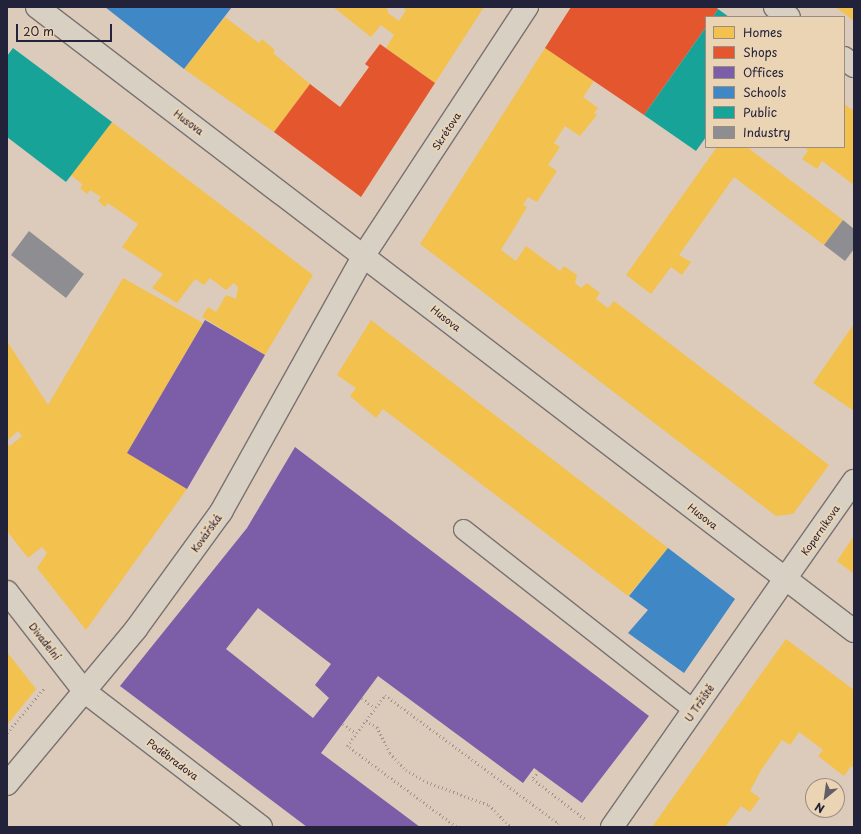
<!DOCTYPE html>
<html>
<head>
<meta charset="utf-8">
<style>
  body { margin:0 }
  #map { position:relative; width:861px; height:834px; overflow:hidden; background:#dccbba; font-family:"Playpen Sans",sans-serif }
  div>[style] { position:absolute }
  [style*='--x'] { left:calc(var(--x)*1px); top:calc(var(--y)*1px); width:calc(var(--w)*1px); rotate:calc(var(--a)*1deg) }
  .homes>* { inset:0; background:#f2c14e }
  .shops>* { inset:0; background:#e4572e }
  .offices>* { inset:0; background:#7b5ea7 }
  .schools>* { inset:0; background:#3f88c5 }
  .public>* { inset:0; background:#17a398 }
  .industry>* { inset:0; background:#8d8d92 }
  .path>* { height:2.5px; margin-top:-1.25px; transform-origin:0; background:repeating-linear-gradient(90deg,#9f9892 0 1px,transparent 0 4px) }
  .roads { filter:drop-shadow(1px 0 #7a7270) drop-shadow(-1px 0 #7a7270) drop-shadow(0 1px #7a7270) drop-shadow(0 -1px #7a7270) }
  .lane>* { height:19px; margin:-9.5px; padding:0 9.5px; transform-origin:9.5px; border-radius:9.5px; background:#d9d0c4 }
  .street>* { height:22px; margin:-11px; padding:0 11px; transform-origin:11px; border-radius:11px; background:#d9d0c4 }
  .secondary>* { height:22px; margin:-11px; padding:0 11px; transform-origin:11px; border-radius:11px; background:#d9d0c4 }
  span { translate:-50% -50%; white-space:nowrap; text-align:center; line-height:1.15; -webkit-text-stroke:4px #ebd4b4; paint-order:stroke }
  .street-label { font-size:10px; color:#22223b }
  .frame { position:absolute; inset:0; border:8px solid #22223b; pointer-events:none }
  .legend { position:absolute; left:705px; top:16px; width:140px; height:132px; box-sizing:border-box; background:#ebd4b4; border:1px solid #9b8d84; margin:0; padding:5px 7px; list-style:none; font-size:12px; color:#22223b }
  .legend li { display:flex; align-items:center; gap:8px; height:20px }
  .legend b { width:20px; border:1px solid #9b8d84 }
  .north { position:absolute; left:805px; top:778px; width:40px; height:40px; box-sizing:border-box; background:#ebd4b4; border:1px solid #9b8d84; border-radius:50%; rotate:209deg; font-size:11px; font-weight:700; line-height:16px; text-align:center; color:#22223b }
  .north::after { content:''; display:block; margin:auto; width:14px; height:18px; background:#635d67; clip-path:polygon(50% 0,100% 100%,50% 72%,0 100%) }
  .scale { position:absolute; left:16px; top:24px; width:96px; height:18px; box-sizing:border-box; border:2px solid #22223b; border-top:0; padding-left:5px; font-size:12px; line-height:14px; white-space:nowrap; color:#22223b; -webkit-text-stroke:3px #ebd4b4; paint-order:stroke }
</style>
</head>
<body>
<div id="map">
  <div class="homes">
    <i style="clip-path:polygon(333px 7px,387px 7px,388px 13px,399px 21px,406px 10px,402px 7px,484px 7px,435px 83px,386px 48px,394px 35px,381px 25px,371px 37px)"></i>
    <i style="clip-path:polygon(835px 7px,854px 7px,854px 22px,849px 17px)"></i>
    <i style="clip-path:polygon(225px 17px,259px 43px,262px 39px,275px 50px,273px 53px,310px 84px,274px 132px,184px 69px)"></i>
    <i style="clip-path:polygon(545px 48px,594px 81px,583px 97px,598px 108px,594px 113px,597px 115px,580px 136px,565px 126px,554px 143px,560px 147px,548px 165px,557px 171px,537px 202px,528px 197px,523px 205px,527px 207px,501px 250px,516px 261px,526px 246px,560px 271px,564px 266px,577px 275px,575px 283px,581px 288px,587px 283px,600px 293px,596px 299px,608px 308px,614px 301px,829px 465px,793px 514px,776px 516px,420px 244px)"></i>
    <i style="clip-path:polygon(844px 104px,854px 111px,854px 185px,822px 161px,817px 169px,802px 159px,808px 151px,804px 147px,844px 147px)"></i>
    <i style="clip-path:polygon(112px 122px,313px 275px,265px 355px,202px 317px,208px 307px,216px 312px,226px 295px,236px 299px,238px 287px,234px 283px,226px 290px,210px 278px,204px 285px,195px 279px,177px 303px,152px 288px,163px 274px,122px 247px,138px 224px,108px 203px,105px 207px,98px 201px,101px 197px,90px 190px,87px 194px,80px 188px,83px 185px,71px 175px)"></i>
    <i style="clip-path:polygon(717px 147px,747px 147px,843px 220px,824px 245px,734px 177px,679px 255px,691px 262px,682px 275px,671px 267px,651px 294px,626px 275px)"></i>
    <i style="clip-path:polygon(123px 278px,203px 323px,127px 453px,187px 489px,86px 630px,37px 568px,47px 553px,42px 547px,28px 558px,7px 531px,7px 443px,10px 446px,22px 436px,18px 431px,7px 441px,7px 341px,48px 405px)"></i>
    <i style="clip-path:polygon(371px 320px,668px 548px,628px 596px,383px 409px,376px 418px,350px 396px,356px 388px,337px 375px)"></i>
    <i style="clip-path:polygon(854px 324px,854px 411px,813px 383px)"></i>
    <i style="clip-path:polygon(854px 536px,854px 574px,837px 561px)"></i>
    <i style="clip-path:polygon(786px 639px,854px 690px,854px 768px,851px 766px,844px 776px,818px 756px,823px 750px,799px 732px,790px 745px,782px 740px,761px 770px,750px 791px,760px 798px,750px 812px,741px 806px,725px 827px,652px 827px)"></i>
    <i style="clip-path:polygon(7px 652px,36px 689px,7px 725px)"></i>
  </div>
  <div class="shops">
    <i style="clip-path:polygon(571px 7px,716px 7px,718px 9px,713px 17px,706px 17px,706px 27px,644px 115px,545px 48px)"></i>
    <i style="clip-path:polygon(380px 44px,435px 83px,361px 197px,274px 132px,310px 84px,340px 107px,369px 67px,365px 64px)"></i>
  </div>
  <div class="offices">
    <i style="clip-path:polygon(205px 320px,265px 355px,187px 489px,127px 453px)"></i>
    <i style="clip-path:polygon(evenodd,295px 447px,649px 716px,582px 803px,534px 768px,523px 783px,378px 676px,321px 753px,420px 827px,307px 827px,120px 686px,247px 528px,295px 447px,258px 608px,331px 664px,315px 685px,329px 698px,313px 718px,226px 649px,258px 608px)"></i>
  </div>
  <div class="schools">
    <i style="clip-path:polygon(105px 7px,232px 7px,184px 69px)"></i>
    <i style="clip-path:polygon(668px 548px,735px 599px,684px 673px,628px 633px,648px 610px,629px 596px)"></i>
  </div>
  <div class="public">
    <i style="clip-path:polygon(718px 9px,729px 17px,713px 17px)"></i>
    <i style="clip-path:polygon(706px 27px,706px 137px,696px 151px,644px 115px)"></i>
    <i style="clip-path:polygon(13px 48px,112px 122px,66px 182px,7px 137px,7px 56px)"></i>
  </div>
  <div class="industry">
    <i style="clip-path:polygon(843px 220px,854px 229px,854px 249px,845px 261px,824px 245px)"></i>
    <i style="clip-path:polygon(29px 231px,84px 274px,66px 298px,11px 255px)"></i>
  </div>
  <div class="path">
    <i style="--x:362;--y:698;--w:16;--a:38"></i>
    <i style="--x:366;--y:721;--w:13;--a:29"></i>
    <i style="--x:377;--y:727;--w:29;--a:63"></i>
    <i style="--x:390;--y:753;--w:23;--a:47"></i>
    <i style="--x:406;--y:770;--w:24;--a:30"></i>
    <i style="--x:427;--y:782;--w:66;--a:20.4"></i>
    <i style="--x:489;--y:805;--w:31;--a:45"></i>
    <i style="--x:343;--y:724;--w:16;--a:35"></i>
    <i style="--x:7;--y:733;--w:60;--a:-50.4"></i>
    <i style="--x:539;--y:771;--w:10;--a:127"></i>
    <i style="--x:533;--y:779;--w:66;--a:37.6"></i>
    <i style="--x:456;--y:827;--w:136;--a:-143.4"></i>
    <i style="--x:347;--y:746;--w:64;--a:-53.3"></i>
    <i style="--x:385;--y:695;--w:215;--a:36.5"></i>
    <i style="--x:558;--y:823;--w:5;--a:127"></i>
  </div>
  <div class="roads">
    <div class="lane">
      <i style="--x:463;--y:529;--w:293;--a:38.1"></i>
    </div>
    <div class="street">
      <i style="--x:7;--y:592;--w:125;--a:52.1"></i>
      <i style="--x:84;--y:691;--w:223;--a:37.5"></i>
      <i style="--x:7;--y:784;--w:202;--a:-50.2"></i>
      <i style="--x:136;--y:629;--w:145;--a:-54"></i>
      <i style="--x:221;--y:512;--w:294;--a:-60.9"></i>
      <i style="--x:364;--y:255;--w:297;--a:-56.7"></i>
      <i style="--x:612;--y:827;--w:302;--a:-55.1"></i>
    </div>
    <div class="secondary">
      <i style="--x:37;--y:7;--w:1028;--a:37.37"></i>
      <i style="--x:775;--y:7;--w:17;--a:36"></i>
      <i style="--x:844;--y:58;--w:13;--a:39"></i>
      <i style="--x:785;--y:579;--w:120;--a:-54.9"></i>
    </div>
  </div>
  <div class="street-label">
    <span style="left:189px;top:122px;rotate:37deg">Husova</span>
    <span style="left:446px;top:131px;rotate:-57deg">Skrétova</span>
    <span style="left:446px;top:318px;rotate:38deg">Husova</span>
    <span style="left:703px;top:516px;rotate:38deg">Husova</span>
    <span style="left:820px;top:530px;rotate:-55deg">Koperníkova</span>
    <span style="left:206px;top:533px;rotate:-54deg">Kovářská</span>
    <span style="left:45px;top:641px;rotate:52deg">Divadelní</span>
    <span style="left:699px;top:703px;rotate:-55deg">U Tržiště</span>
    <span style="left:173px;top:759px;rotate:37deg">Poděbradova</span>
  </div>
  <div class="frame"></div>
  <ul class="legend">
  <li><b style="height:11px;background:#f2c14e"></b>Homes</li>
  <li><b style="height:11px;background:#e4572e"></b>Shops</li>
  <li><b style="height:11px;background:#7b5ea7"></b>Offices</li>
  <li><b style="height:11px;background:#3f88c5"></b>Schools</li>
  <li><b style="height:11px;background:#17a398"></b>Public</li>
  <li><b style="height:11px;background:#8d8d92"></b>Industry</li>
  </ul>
  <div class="north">N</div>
  <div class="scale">20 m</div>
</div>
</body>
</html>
